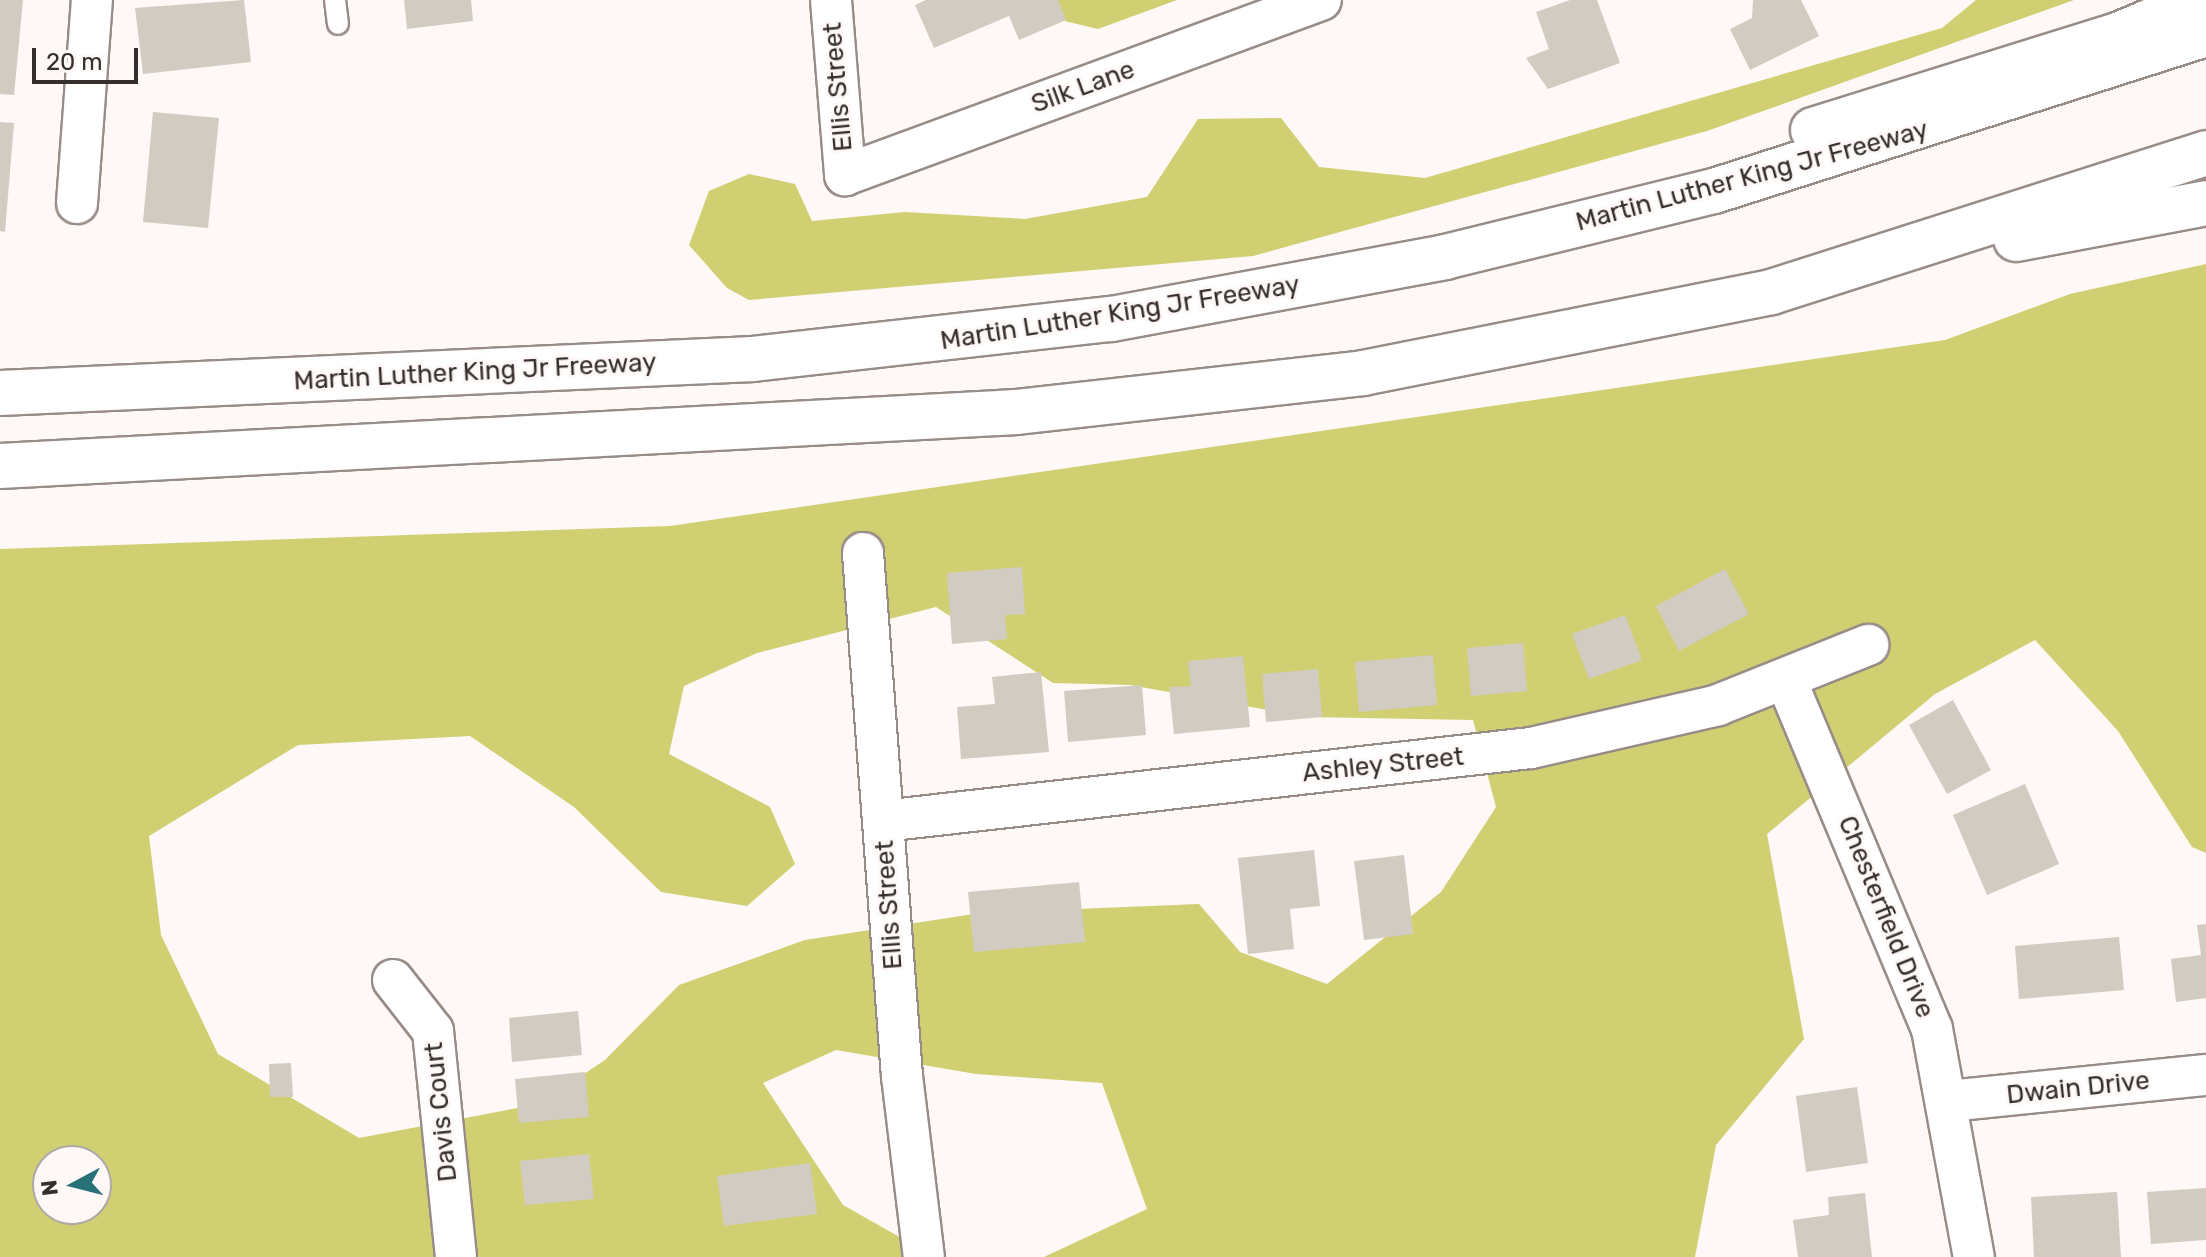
<!DOCTYPE html>
<html>
<head>
<meta charset="utf-8">
<style>
  body { margin:0 }
  #map { position:relative; width:2206px; height:1257px; overflow:hidden; background:#fef8f6; font-family:Rubik,sans-serif }
  div>[style] { position:absolute }
  [style*='--x'] { left:calc(var(--x)*1px); top:calc(var(--y)*1px); width:calc(var(--w)*1px); rotate:calc(var(--a)*1deg) }
  .forest>* { inset:0; background:#d0d072 }
  .building>* { inset:0; background:#d2cbc1 }
  .roads { filter:drop-shadow(2px 0 #988c87) drop-shadow(-2px 0 #988c87) drop-shadow(0 2px #988c87) drop-shadow(0 -2px #988c87) }
  .lane>* { height:20px; margin:-10px; padding:0 10px; transform-origin:10px; border-radius:10px; background:#fff }
  .street>* { height:40px; margin:-20px; padding:0 20px; transform-origin:20px; border-radius:20px; background:#fff }
  .highway>* { height:44px; margin:-22px; padding:0 22px; transform-origin:22px; border-radius:22px; background:#fff }
  span { translate:-50% -50%; white-space:nowrap; text-align:center; line-height:1.15; -webkit-text-stroke:6px #fef8f6; paint-order:stroke }
  .street-label { font-size:26px; color:#342f2d }
  .north { position:absolute; left:32px; top:1145px; width:80px; height:80px; box-sizing:border-box; background:#fef8f6; border:2px solid #ada8a6; border-radius:50%; rotate:263deg; font-size:22px; font-weight:700; line-height:32px; text-align:center; color:#342f2d }
  .north::after { content:''; display:block; margin:auto; width:28px; height:36px; background:#277178; clip-path:polygon(50% 0,100% 100%,50% 72%,0 100%) }
  .scale { position:absolute; left:32px; top:48px; width:106px; height:36px; box-sizing:border-box; border:4px solid #342f2d; border-top:0; padding-left:10px; font-size:24px; line-height:28px; white-space:nowrap; color:#342f2d; -webkit-text-stroke:6px #fef8f6; paint-order:stroke }
</style>
</head>
<body>
<div id="map">
  <div class="forest">
    <i style="clip-path:polygon(1024px 0,1177px 0,1098px 29px,1031px 13px)"></i>
    <i style="clip-path:polygon(1976px 0,2074px 0,1707px 131px,1253px 256px,749px 300px,727px 288px,689px 245px,709px 191px,749px 174px,795px 184px,812px 221px,905px 212px,1025px 219px,1147px 197px,1198px 119px,1281px 118px,1319px 167px,1425px 178px,1942px 28px)"></i>
    <i style="clip-path:polygon(evenodd,2206px 264px,2206px 853px,2192px 847px,2118px 731px,2035px 640px,1935px 694px,1767px 834px,1804px 1039px,1716px 1145px,1695px 1257px,1044px 1257px,1147px 1209px,1102px 1083px,976px 1074px,836px 1050px,763px 1083px,843px 1205px,935px 1257px,0 1257px,0 549px,670px 526px,1945px 340px,2070px 294px,2206px 264px,936px 607px,1053px 683px,1130px 685px,1306px 717px,1473px 720px,1496px 807px,1441px 892px,1327px 984px,1240px 952px,1199px 904px,980px 913px,805px 940px,679px 985px,605px 1060px,539px 1104px,359px 1138px,218px 1054px,161px 935px,149px 836px,298px 745px,470px 736px,574px 807px,661px 892px,747px 906px,795px 864px,770px 807px,669px 754px,684px 686px,757px 653px,936px 607px,2206px 264px,48px 1161px,96px 1161px,96px 1209px,48px 1209px,48px 1161px)"></i>
  </div>
  <div class="building">
    <i style="clip-path:polygon(0 0,23px 0,14px 95px,0 94px)"></i>
    <i style="clip-path:polygon(244px 0,251px 62px,143px 74px,135px 8px)"></i>
    <i style="clip-path:polygon(404px 0,471px 0,473px 21px,407px 29px)"></i>
    <i style="clip-path:polygon(926px 0,1058px 0,1066px 20px,1019px 40px,1009px 16px,934px 48px,915px 5px)"></i>
    <i style="clip-path:polygon(1570px 0,1597px 0,1620px 63px,1548px 89px,1526px 58px,1549px 49px,1536px 12px)"></i>
    <i style="clip-path:polygon(1753px 0,1801px 0,1819px 36px,1750px 70px,1730px 29px,1752px 18px)"></i>
    <i style="clip-path:polygon(153px 112px,219px 118px,208px 228px,143px 222px)"></i>
    <i style="clip-path:polygon(0 122px,14px 123px,5px 232px,0 231px)"></i>
    <i style="clip-path:polygon(1022px 567px,1025px 614px,1005px 615px,1007px 639px,952px 644px,947px 573px)"></i>
    <i style="clip-path:polygon(1725px 569px,1749px 614px,1679px 651px,1656px 606px)"></i>
    <i style="clip-path:polygon(1625px 615px,1642px 660px,1589px 679px,1572px 634px)"></i>
    <i style="clip-path:polygon(1523px 643px,1527px 691px,1471px 696px,1467px 648px)"></i>
    <i style="clip-path:polygon(1433px 655px,1437px 705px,1359px 712px,1355px 662px)"></i>
    <i style="clip-path:polygon(1243px 656px,1250px 727px,1174px 734px,1169px 687px,1191px 686px,1188px 661px)"></i>
    <i style="clip-path:polygon(1318px 669px,1322px 717px,1266px 722px,1262px 674px)"></i>
    <i style="clip-path:polygon(1041px 672px,1049px 752px,961px 759px,957px 707px,995px 704px,992px 677px)"></i>
    <i style="clip-path:polygon(1142px 685px,1146px 735px,1068px 742px,1064px 691px)"></i>
    <i style="clip-path:polygon(1953px 700px,1991px 770px,1947px 794px,1909px 725px)"></i>
    <i style="clip-path:polygon(2025px 784px,2059px 864px,1987px 895px,1953px 815px)"></i>
    <i style="clip-path:polygon(1314px 850px,1320px 906px,1290px 909px,1294px 949px,1248px 954px,1238px 858px)"></i>
    <i style="clip-path:polygon(1404px 855px,1413px 934px,1364px 940px,1354px 861px)"></i>
    <i style="clip-path:polygon(1079px 882px,1085px 942px,974px 952px,968px 892px)"></i>
    <i style="clip-path:polygon(2206px 924px,2206px 998px,2176px 1002px,2171px 959px,2201px 955px,2197px 925px)"></i>
    <i style="clip-path:polygon(2119px 937px,2124px 990px,2019px 999px,2015px 946px)"></i>
    <i style="clip-path:polygon(578px 1011px,582px 1055px,512px 1062px,509px 1018px)"></i>
    <i style="clip-path:polygon(291px 1063px,293px 1097px,270px 1097px,269px 1064px)"></i>
    <i style="clip-path:polygon(585px 1072px,589px 1117px,519px 1123px,515px 1079px)"></i>
    <i style="clip-path:polygon(1857px 1087px,1868px 1163px,1806px 1172px,1796px 1096px)"></i>
    <i style="clip-path:polygon(589px 1154px,594px 1199px,525px 1205px,520px 1161px)"></i>
    <i style="clip-path:polygon(810px 1163px,817px 1214px,724px 1226px,717px 1176px)"></i>
    <i style="clip-path:polygon(2206px 1188px,2206px 1240px,2151px 1244px,2147px 1192px)"></i>
    <i style="clip-path:polygon(2117px 1192px,2121px 1257px,2034px 1257px,2031px 1197px)"></i>
    <i style="clip-path:polygon(1865px 1193px,1872px 1257px,1798px 1257px,1793px 1220px,1829px 1215px,1828px 1197px)"></i>
  </div>
  <div class="roads">
    <div class="lane">
      <i style="--x:335;--y:0;--w:24;--a:83"></i>
    </div>
    <div class="street">
      <i style="--x:831;--y:0;--w:176;--a:85.4"></i>
      <i style="--x:845;--y:175;--w:507;--a:-20.19"></i>
      <i style="--x:77;--y:203;--w:204;--a:-85.8"></i>
      <i style="--x:863;--y:553;--w:524;--a:85.74"></i>
      <i style="--x:902;--y:1076;--w:182;--a:83.1"></i>
      <i style="--x:1786;--y:680;--w:378;--a:67.3"></i>
      <i style="--x:1932;--y:1029;--w:232;--a:79.6"></i>
      <i style="--x:883;--y:821;--w:652;--a:-6.43"></i>
      <i style="--x:1531;--y:748;--w:192;--a:-12.9"></i>
      <i style="--x:1718;--y:705;--w:162;--a:-21.8"></i>
      <i style="--x:393;--y:980;--w:65;--a:51.9"></i>
      <i style="--x:433;--y:1031;--w:227;--a:84.2"></i>
      <i style="--x:1949;--y:1101;--w:258;--a:-5.8"></i>
    </div>
    <div class="highway">
      <i style="--x:1813;--y:130;--w:319;--a:-17.3"></i>
      <i style="--x:2118;--y:35;--w:90;--a:-22.9"></i>
      <i style="--x:2016;--y:239;--w:193;--a:-10.7"></i>
      <i style="--x:0;--y:393;--w:754;--a:-2.59"></i>
      <i style="--x:753;--y:359;--w:360;--a:-6.4"></i>
      <i style="--x:1111;--y:319;--w:340;--a:-10.5"></i>
      <i style="--x:1445;--y:257;--w:277;--a:-13.8"></i>
      <i style="--x:1714;--y:191;--w:516;--a:-17.7"></i>
      <i style="--x:0;--y:466;--w:1018;--a:-3.04"></i>
      <i style="--x:1017;--y:412;--w:348;--a:-6.4"></i>
      <i style="--x:1363;--y:373;--w:416;--a:-11.2"></i>
      <i style="--x:1771;--y:292;--w:457;--a:-17.7"></i>
    </div>
  </div>
  <div class="street-label">
    <span style="left:838px;top:87px;rotate:-95deg">Ellis Street</span>
    <span style="left:1083px;top:87px;rotate:-20deg">Silk Lane</span>
    <span style="left:1752px;top:176px;rotate:-15deg">Martin Luther King Jr Freeway</span>
    <span style="left:1120px;top:313px;rotate:-9deg">Martin Luther King Jr Freeway</span>
    <span style="left:475px;top:372px;rotate:-3deg">Martin Luther King Jr Freeway</span>
    <span style="left:1383px;top:765px;rotate:-6deg">Ashley Street</span>
    <span style="left:889px;top:905px;rotate:-94deg">Ellis Street</span>
    <span style="left:1886px;top:917px;rotate:68deg">Chesterfield Drive</span>
    <span style="left:2078px;top:1088px;rotate:-6deg">Dwain Drive</span>
    <span style="left:441px;top:1112px;rotate:-96deg">Davis Court</span>
  </div>
  <div class="north">N</div>
  <div class="scale">20 m</div>
</div>
</body>
</html>
